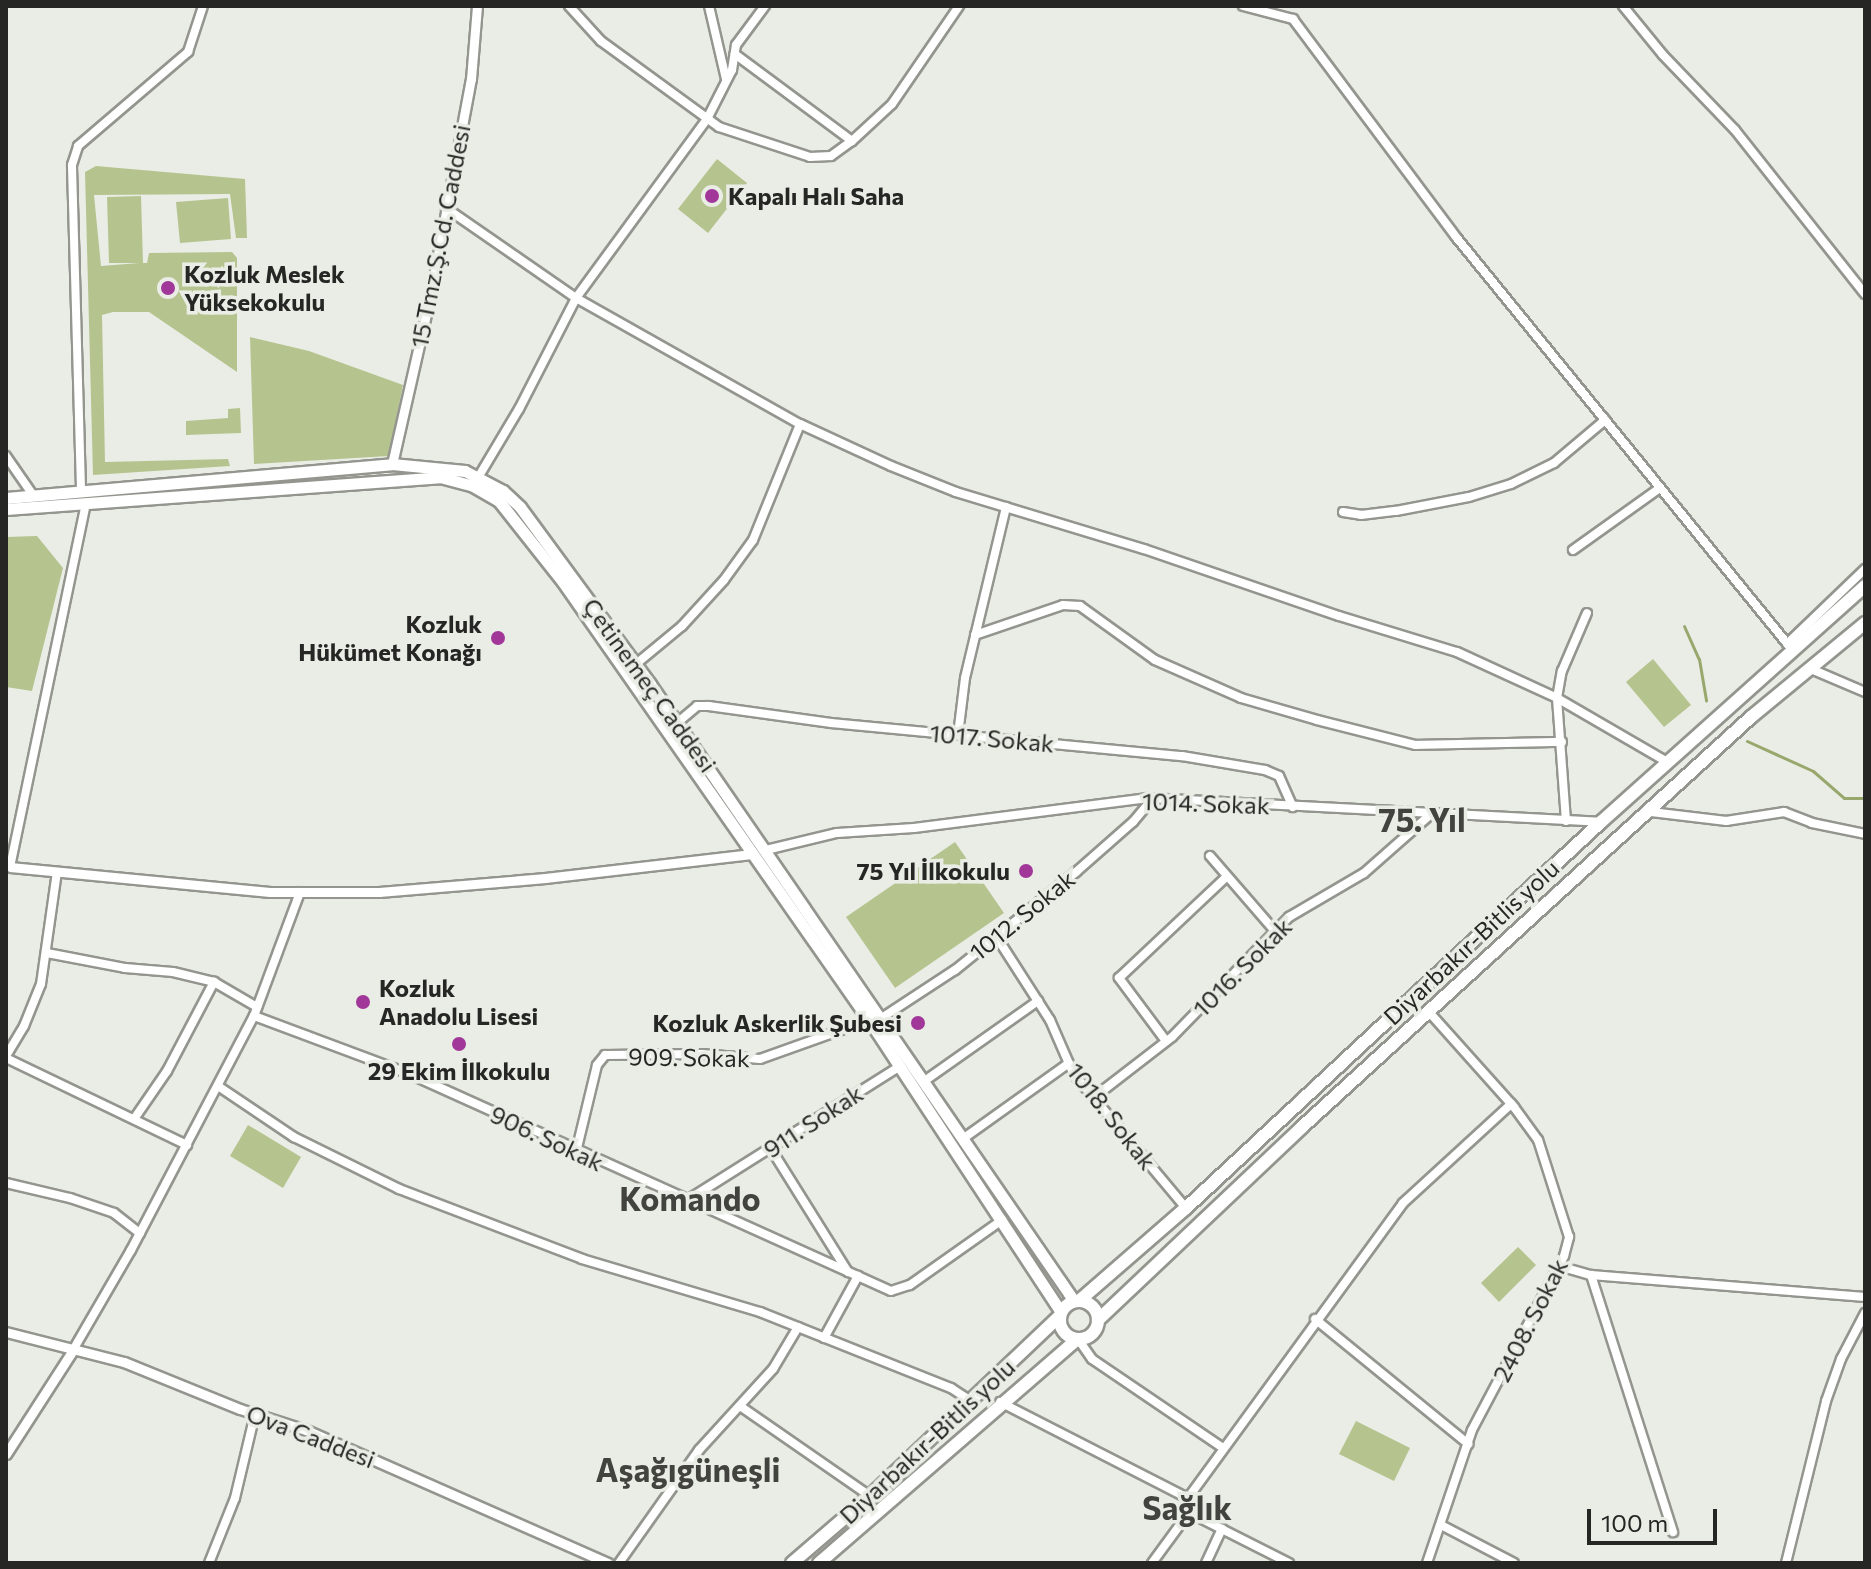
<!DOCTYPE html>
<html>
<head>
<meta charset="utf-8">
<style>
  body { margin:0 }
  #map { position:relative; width:1871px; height:1569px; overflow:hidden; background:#eaede5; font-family:Commissioner,sans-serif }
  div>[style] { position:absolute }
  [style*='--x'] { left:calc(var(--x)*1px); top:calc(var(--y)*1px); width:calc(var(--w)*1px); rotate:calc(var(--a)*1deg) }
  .green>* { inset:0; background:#b5c48f }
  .stream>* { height:3px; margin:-1.5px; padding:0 1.5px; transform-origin:1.5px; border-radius:1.5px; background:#98a86d }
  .roads { filter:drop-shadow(2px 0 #93958e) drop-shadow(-2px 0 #93958e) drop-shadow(0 2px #93958e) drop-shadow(0 -2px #93958e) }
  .minor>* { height:8px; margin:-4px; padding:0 4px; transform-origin:4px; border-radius:4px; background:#fff }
  .tertiary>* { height:9px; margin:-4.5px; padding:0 4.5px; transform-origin:4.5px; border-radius:4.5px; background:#fff }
  .secondary>* { height:11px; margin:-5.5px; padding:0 5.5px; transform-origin:5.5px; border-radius:5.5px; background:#fff }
  .trunk>* { height:12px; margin:-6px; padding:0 6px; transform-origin:6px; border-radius:6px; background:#fff }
  .trunk>.ring { margin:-6px; padding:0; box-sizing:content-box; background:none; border:12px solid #fff; border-radius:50% }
  .dots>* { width:22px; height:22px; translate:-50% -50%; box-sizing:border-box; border:4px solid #eaede5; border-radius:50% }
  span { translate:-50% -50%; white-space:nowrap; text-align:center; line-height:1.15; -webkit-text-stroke:7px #eaede5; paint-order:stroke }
  .poi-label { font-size:24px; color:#262624; font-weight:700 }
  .left { translate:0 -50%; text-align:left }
  .right { translate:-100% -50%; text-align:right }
  .street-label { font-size:24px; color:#262624 }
  .district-label { font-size:32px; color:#42433e; font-weight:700 }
  .frame { position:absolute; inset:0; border:8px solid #262624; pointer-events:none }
  .scale { position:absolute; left:1587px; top:1509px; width:130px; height:36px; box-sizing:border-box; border:4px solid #262624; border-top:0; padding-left:10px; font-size:24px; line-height:28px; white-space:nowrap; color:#262624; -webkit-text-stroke:6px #eaede5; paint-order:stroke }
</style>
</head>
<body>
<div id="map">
  <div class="green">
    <i style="clip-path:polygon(717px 159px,747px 183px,708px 233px,678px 209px)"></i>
    <i style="clip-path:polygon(96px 166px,245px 179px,247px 238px,236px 238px,230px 194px,94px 195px,101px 266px,139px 263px,109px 263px,107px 197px,141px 196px,143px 263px,147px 263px,149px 253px,232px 252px,237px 258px,237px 372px,149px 312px,113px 312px,102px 315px,105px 462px,228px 459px,230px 466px,93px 475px,85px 172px)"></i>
    <i style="clip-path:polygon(228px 198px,231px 239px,180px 243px,176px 202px)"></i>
    <i style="clip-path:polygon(250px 337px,309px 351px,403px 385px,389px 456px,254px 464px)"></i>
    <i style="clip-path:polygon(240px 408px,241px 433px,186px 435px,186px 421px,228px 418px,228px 409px)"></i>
    <i style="clip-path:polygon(37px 536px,63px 568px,32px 691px,6px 687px,6px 537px)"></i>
    <i style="clip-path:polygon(1653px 659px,1691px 705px,1664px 727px,1626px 682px)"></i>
    <i style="clip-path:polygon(955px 842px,1004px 913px,895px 988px,846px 917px)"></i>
    <i style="clip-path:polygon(248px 1125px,301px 1157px,283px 1188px,230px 1156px)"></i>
    <i style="clip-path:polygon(1518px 1247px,1536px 1265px,1499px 1302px,1481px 1283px)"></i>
    <i style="clip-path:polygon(1356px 1421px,1410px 1448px,1394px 1481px,1339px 1454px)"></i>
  </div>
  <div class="stream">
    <i style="--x:1684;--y:626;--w:36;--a:66"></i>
    <i style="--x:1699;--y:659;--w:42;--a:80.3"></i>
    <i style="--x:1747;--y:741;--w:72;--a:24.4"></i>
    <i style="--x:1813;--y:771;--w:41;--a:41.1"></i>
    <i style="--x:1844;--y:798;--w:21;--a:0"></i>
  </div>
  <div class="roads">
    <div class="minor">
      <i style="--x:569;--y:6;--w:47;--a:47.6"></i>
      <i style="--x:601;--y:41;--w:146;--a:36.1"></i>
      <i style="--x:719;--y:127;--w:96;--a:18.2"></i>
      <i style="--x:810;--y:157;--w:21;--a:-3"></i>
      <i style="--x:831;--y:156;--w:26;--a:-36"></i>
      <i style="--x:852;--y:141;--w:146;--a:-143.4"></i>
      <i style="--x:709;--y:6;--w:75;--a:76.9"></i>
      <i style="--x:1243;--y:6;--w:52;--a:14.6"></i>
      <i style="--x:1293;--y:19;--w:272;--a:53.2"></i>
      <i style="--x:1456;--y:237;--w:535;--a:50.84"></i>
      <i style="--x:1623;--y:6;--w:63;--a:50.8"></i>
      <i style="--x:1663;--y:55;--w:104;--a:46.2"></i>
      <i style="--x:1735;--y:130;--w:209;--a:51.6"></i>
      <i style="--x:852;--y:141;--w:54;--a:-42.8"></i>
      <i style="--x:892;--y:104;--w:119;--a:-55.6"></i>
      <i style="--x:446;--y:208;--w:158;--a:34.7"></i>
      <i style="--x:576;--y:298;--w:257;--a:29.4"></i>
      <i style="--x:800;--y:424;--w:100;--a:24.8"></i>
      <i style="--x:891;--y:466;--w:70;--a:21.8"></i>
      <i style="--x:956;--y:492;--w:196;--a:16.9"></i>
      <i style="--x:1144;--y:549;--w:206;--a:19"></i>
      <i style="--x:1339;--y:616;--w:123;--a:17"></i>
      <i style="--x:1457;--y:652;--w:110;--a:24.7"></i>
      <i style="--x:1557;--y:698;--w:129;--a:30.1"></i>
      <i style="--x:6;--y:456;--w:47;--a:55.3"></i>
      <i style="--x:479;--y:476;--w:78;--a:-59.2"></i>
      <i style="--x:519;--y:409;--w:125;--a:-62.8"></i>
      <i style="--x:576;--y:298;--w:222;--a:-53.8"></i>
      <i style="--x:707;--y:119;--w:55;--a:-63"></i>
      <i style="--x:732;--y:70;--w:25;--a:-81"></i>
      <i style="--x:736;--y:45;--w:49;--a:-53.4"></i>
      <i style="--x:81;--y:489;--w:324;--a:-91.6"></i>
      <i style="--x:72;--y:165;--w:20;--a:-72"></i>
      <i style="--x:78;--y:146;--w:145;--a:-40.5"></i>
      <i style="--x:188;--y:52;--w:48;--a:-71.9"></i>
      <i style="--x:1343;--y:512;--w:18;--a:9"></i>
      <i style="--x:1361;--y:515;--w:35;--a:-7"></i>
      <i style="--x:1396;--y:511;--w:74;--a:-10.9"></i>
      <i style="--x:1469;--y:497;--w:44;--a:-17.2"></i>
      <i style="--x:1511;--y:484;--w:48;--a:-26"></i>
      <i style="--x:1554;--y:463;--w:67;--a:-40.1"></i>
      <i style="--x:1573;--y:550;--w:107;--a:-35.5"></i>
      <i style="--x:975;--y:635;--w:93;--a:-18.8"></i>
      <i style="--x:1063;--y:605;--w:17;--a:3"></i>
      <i style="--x:1080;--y:606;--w:92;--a:35.8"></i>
      <i style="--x:1155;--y:660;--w:94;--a:23.8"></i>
      <i style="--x:1241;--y:698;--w:79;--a:16.1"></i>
      <i style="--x:1317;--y:720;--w:102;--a:14.2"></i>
      <i style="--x:1416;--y:745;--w:146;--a:-1.2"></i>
      <i style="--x:1787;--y:644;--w:108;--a:-43.9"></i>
      <i style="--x:636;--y:664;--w:60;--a:-39.6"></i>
      <i style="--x:682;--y:626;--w:62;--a:-47.6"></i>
      <i style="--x:724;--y:580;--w:49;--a:-54.1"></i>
      <i style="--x:753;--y:540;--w:125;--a:-67.9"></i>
      <i style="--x:1811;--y:669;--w:59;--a:23.1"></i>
      <i style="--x:677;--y:723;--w:26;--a:-40"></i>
      <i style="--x:697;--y:706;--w:12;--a:0"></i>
      <i style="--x:709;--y:706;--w:123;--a:7.9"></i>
      <i style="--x:831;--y:723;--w:353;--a:5.4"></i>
      <i style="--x:1182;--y:756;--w:84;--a:9.6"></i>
      <i style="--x:1265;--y:770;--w:15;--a:23"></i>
      <i style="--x:1279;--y:776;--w:34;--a:66"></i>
      <i style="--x:958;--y:735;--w:57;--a:-83"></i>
      <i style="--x:965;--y:678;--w:176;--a:-76.5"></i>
      <i style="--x:1651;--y:812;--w:76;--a:6.8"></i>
      <i style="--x:1726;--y:821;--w:59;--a:-8.8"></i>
      <i style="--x:1784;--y:812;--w:30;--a:21"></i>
      <i style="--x:1812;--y:823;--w:54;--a:11.7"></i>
      <i style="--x:1566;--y:821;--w:123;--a:-94.2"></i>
      <i style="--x:1557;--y:698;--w:27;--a:-80"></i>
      <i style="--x:1562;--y:671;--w:63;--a:-66.7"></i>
      <i style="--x:766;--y:850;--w:73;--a:-13.5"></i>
      <i style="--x:837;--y:833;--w:77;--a:-3.7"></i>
      <i style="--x:914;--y:828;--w:236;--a:-7.3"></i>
      <i style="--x:1148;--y:798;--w:453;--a:3"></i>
      <i style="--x:1210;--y:856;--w:99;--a:49.1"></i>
      <i style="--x:6;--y:865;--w:4;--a:27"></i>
      <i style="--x:10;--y:867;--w:372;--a:-78.2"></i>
      <i style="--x:996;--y:936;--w:100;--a:57.3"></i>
      <i style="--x:1050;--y:1020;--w:58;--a:66.5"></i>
      <i style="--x:1073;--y:1073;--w:176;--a:50.1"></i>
      <i style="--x:47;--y:953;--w:79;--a:10.9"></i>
      <i style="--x:125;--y:968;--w:48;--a:4.8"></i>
      <i style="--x:173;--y:972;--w:42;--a:13.7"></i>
      <i style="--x:214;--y:982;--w:50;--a:30.2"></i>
      <i style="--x:254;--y:1016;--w:169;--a:20.5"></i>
      <i style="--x:412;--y:1075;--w:525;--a:24.27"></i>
      <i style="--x:891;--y:1291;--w:20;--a:-18"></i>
      <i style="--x:910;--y:1285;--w:113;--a:-35.2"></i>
      <i style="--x:880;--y:1019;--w:90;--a:-33.2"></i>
      <i style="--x:955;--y:970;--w:156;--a:-39"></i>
      <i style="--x:1076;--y:872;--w:76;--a:-41.3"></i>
      <i style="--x:1133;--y:822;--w:31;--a:-50"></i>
      <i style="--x:1166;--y:1041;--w:79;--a:-126.7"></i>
      <i style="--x:1119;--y:978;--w:146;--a:-43.3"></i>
      <i style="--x:6;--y:1056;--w:35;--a:-59"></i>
      <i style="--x:24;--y:1026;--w:45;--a:-68"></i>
      <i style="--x:41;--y:984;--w:113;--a:-81.9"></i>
      <i style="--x:6;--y:1058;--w:201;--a:25.7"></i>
      <i style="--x:923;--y:1082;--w:141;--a:-35.2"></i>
      <i style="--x:218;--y:1086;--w:92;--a:33.9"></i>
      <i style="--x:294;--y:1137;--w:117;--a:26.3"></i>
      <i style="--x:399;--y:1189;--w:196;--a:20.9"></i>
      <i style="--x:582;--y:1259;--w:186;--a:16.6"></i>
      <i style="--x:760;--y:1312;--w:206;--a:21.7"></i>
      <i style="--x:951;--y:1388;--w:24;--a:33"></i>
      <i style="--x:1093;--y:1098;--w:100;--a:-37.7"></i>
      <i style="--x:1172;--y:1037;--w:168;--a:-45.7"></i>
      <i style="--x:1289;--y:917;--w:87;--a:-30.4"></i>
      <i style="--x:1364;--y:873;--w:91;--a:-41.4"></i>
      <i style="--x:134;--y:1119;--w:58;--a:-55.5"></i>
      <i style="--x:167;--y:1071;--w:101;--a:-62.2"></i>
      <i style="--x:964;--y:1138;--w:129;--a:-35.5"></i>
      <i style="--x:771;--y:1149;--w:145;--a:58"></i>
      <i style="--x:576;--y:1152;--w:89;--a:-76.4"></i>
      <i style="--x:597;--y:1065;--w:13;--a:-51"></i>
      <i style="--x:605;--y:1055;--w:97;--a:-0.6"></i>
      <i style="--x:702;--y:1054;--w:58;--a:4.9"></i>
      <i style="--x:760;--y:1059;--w:116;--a:-19.7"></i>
      <i style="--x:6;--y:1183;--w:66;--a:13.2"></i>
      <i style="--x:70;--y:1198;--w:46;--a:18.8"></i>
      <i style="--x:114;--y:1213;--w:33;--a:38"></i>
      <i style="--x:686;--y:1201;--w:253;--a:-32.2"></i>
      <i style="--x:1559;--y:1266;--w:33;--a:16"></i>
      <i style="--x:1591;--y:1275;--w:275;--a:4.6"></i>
      <i style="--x:1591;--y:1275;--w:270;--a:72.3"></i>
      <i style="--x:1315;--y:1319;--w:198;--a:39.2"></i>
      <i style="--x:824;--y:1338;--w:71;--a:-61.3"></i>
      <i style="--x:1078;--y:1339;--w:24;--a:55"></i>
      <i style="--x:1092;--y:1359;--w:158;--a:34.2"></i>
      <i style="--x:73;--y:1350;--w:116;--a:-59.9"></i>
      <i style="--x:131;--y:1250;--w:264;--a:-62.3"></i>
      <i style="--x:254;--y:1016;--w:132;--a:-69.6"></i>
      <i style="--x:1000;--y:1402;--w:211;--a:27.1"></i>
      <i style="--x:1188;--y:1498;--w:21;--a:62"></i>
      <i style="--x:1198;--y:1517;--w:102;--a:26.8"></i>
      <i style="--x:740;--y:1406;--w:158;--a:34.7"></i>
      <i style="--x:1188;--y:1498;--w:365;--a:-53.9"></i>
      <i style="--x:1403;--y:1203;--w:147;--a:-42.5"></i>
      <i style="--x:1441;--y:1525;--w:82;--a:27.5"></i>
      <i style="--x:209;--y:1563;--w:70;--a:-68.2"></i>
      <i style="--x:235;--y:1498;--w:86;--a:-76.6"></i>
      <i style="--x:619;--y:1563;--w:138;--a:-54.7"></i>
      <i style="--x:699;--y:1450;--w:110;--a:-47.6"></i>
      <i style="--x:773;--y:1369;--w:49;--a:-59.2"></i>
      <i style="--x:1152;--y:1563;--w:69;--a:-53.8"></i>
      <i style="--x:1206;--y:1563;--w:38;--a:-65"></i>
      <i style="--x:1427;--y:1563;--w:140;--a:-71.3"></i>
      <i style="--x:1472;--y:1430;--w:197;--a:-62.1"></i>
      <i style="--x:1564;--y:1256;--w:20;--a:-75"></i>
      <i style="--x:1569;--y:1237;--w:102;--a:-107.7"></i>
      <i style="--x:1538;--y:1140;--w:41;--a:-126"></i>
      <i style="--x:1514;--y:1107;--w:126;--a:-131.8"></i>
      <i style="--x:1786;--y:1563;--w:167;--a:-76.1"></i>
      <i style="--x:1826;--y:1401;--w:45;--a:-70.3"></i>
      <i style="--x:1841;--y:1359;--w:52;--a:-62.4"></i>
    </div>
    <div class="tertiary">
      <i style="--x:392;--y:464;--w:176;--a:-77.2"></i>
      <i style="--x:431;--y:292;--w:217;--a:-79.4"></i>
      <i style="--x:471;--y:79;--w:73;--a:-85.3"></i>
      <i style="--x:10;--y:867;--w:261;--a:5.5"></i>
      <i style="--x:270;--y:892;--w:109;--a:0"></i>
      <i style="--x:379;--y:892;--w:167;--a:-4.8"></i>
      <i style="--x:545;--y:878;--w:208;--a:-6.6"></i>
      <i style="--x:6;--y:1332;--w:122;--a:14.3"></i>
      <i style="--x:124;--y:1362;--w:125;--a:22.1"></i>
      <i style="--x:240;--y:1409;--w:69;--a:17.7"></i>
      <i style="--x:306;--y:1430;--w:330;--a:23.8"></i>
      <i style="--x:6;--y:1454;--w:124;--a:-57.2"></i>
    </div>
    <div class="secondary">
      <i style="--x:6;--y:498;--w:387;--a:-5"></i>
      <i style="--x:392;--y:464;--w:73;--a:5.5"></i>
      <i style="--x:465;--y:471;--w:43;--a:27.8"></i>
      <i style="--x:503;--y:491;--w:23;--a:43"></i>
      <i style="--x:520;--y:507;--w:220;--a:53.7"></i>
      <i style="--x:650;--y:684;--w:749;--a:55.5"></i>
      <i style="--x:6;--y:509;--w:435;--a:-4.2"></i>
      <i style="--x:440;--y:477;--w:34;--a:15"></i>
      <i style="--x:473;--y:486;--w:30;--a:30"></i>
      <i style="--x:499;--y:501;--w:103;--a:51.7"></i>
      <i style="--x:563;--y:582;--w:542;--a:55.08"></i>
      <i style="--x:873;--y:1026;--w:342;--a:56.7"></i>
    </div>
    <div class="trunk">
      <i style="--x:1080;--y:1300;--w:140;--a:-41"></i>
      <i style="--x:1186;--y:1208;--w:567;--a:-42.93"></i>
      <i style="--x:1601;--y:822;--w:354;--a:-41.8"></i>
      <i class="ring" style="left:1060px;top:1301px;width:26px;height:26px"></i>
      <i style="--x:1098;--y:1320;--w:281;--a:-43.4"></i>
      <i style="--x:1302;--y:1127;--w:608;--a:-42.4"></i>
      <i style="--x:1751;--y:717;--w:148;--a:-39.5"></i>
      <i style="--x:792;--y:1563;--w:103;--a:-40.7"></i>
      <i style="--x:870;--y:1496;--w:262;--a:-43.5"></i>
      <i style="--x:819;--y:1563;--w:342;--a:-40.9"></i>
    </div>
  </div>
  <div class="dots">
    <i style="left:712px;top:196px;background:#a13799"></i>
    <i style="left:168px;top:288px;background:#a13799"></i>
    <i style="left:498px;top:638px;background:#a13799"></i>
    <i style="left:1026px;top:871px;background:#a13799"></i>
    <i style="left:363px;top:1002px;background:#a13799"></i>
    <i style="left:918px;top:1023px;background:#a13799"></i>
    <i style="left:459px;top:1044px;background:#a13799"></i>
  </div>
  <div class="poi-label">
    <span class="left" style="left:728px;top:196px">Kapalı Halı Saha</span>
    <span class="left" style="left:184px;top:288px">Kozluk Meslek<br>Yüksekokulu</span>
    <span class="right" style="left:482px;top:638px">Kozluk<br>Hükümet Konağı</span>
    <span class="right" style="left:1010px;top:871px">75 Yıl İlkokulu</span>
    <span class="left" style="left:379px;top:1002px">Kozluk<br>Anadolu Lisesi</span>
    <span class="right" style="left:902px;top:1023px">Kozluk Askerlik Şubesi</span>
    <span style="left:459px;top:1071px">29 Ekim İlkokulu</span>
  </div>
  <div class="street-label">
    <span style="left:440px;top:236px;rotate:-79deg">15 Tmz.Ş.Cd. Caddesi</span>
    <span style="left:650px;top:685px;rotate:54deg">Çetinemeç Caddesi</span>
    <span style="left:992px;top:738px;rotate:5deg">1017. Sokak</span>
    <span style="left:1206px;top:803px;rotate:2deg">1014. Sokak</span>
    <span style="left:1022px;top:915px;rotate:-39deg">1012. Sokak</span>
    <span style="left:1471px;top:942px;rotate:-43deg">Diyarbakır-Bitlis yolu</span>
    <span style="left:1242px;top:967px;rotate:-45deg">1016. Sokak</span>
    <span style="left:689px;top:1057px;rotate:1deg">909. Sokak</span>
    <span style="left:1112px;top:1116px;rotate:52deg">1018. Sokak</span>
    <span style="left:813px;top:1121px;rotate:-33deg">911. Sokak</span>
    <span style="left:547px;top:1138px;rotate:25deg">906. Sokak</span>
    <span style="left:1530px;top:1320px;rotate:-63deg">2408. Sokak</span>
    <span style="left:311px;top:1436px;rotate:21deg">Ova Caddesi</span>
    <span style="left:927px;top:1441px;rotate:-43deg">Diyarbakır-Bitlis yolu</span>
  </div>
  <div class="district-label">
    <span style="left:1422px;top:819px">75. Yıl</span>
    <span style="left:690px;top:1198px">Komando</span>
    <span style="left:688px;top:1469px">Aşağıgüneşli</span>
    <span style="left:1187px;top:1507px">Sağlık</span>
  </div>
  <div class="frame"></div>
  <div class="scale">100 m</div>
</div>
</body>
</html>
